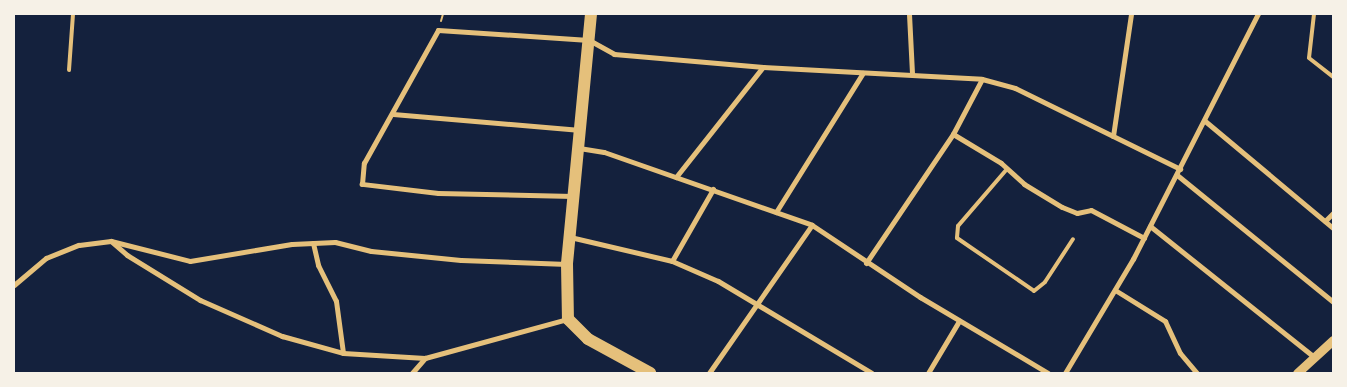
<!DOCTYPE html>
<html>
<head>
<meta charset="utf-8">
<style>
  body { margin:0 }
  #map { position:relative; width:1347px; height:387px; overflow:hidden; background:#14213d; font-family:"Golos Text",sans-serif }
  div>[style] { position:absolute }
  [style*='--x'] { left:calc(var(--x)*1px); top:calc(var(--y)*1px); width:calc(var(--w)*1px); rotate:calc(var(--a)*1deg) }
  .path>* { height:2px; margin:-1px; padding:0 1px; transform-origin:1px; border-radius:1px; background:#e5c07b }
  .service>* { height:4px; margin:-2px; padding:0 2px; transform-origin:2px; border-radius:2px; background:#e5c07b }
  .minor>* { height:5px; margin:-2.5px; padding:0 2.5px; transform-origin:2.5px; border-radius:2.5px; background:#e5c07b }
  .tertiary>* { height:9px; margin:-4.5px; padding:0 4.5px; transform-origin:4.5px; border-radius:4.5px; background:#e5c07b }
  .trunk>* { height:12px; margin:-6px; padding:0 6px; transform-origin:6px; border-radius:6px; background:#e5c07b }
  span { translate:-50% -50%; white-space:nowrap; text-align:center; line-height:1.15; -webkit-text-stroke:5px #f6f1e7; paint-order:stroke }
  .frame { position:absolute; inset:0; border:15px solid #f6f1e7; pointer-events:none }
</style>
</head>
<body>
<div id="map">
  <div class="path">
    <i style="--x:441;--y:21;--w:7;--a:-74"></i>
  </div>
  <div class="service">
    <i style="--x:1314;--y:14;--w:44;--a:96.5"></i>
    <i style="--x:1309;--y:58;--w:31;--a:38"></i>
    <i style="--x:69;--y:70;--w:56;--a:-85.9"></i>
    <i style="--x:1007;--y:169;--w:75;--a:130.7"></i>
    <i style="--x:958;--y:226;--w:12;--a:95"></i>
    <i style="--x:957;--y:238;--w:93;--a:34.5"></i>
    <i style="--x:1034;--y:291;--w:14;--a:-39"></i>
    <i style="--x:1045;--y:282;--w:51;--a:-56.9"></i>
  </div>
  <div class="minor">
    <i style="--x:909;--y:14;--w:60;--a:87.1"></i>
    <i style="--x:393;--y:114;--w:188;--a:4.9"></i>
    <i style="--x:1205;--y:121;--w:167;--a:39.9"></i>
    <i style="--x:953;--y:134;--w:56;--a:31.1"></i>
    <i style="--x:1001;--y:163;--w:31;--a:42"></i>
    <i style="--x:1024;--y:184;--w:44;--a:31.2"></i>
    <i style="--x:1062;--y:207;--w:16;--a:22"></i>
    <i style="--x:1077;--y:213;--w:14;--a:-12"></i>
    <i style="--x:1091;--y:210;--w:60;--a:27.8"></i>
    <i style="--x:1113;--y:136;--w:123;--a:-81.6"></i>
    <i style="--x:579;--y:148;--w:25;--a:9"></i>
    <i style="--x:604;--y:152;--w:220;--a:19.3"></i>
    <i style="--x:812;--y:225;--w:130;--a:33.7"></i>
    <i style="--x:920;--y:297;--w:149;--a:30.7"></i>
    <i style="--x:1177;--y:175;--w:201;--a:39.1"></i>
    <i style="--x:676;--y:177;--w:140;--a:-51.7"></i>
    <i style="--x:573;--y:196;--w:135;--a:-178.7"></i>
    <i style="--x:438;--y:193;--w:77;--a:-173.2"></i>
    <i style="--x:362;--y:184;--w:21;--a:-85"></i>
    <i style="--x:364;--y:163;--w:152;--a:-60.9"></i>
    <i style="--x:438;--y:30;--w:151;--a:3.8"></i>
    <i style="--x:589;--y:40;--w:29;--a:29"></i>
    <i style="--x:614;--y:54;--w:150;--a:5"></i>
    <i style="--x:763;--y:67;--w:219;--a:3.1"></i>
    <i style="--x:982;--y:79;--w:34;--a:15"></i>
    <i style="--x:1015;--y:88;--w:184;--a:26.1"></i>
    <i style="--x:776;--y:212;--w:164;--a:-58"></i>
    <i style="--x:1325;--y:221;--w:11;--a:-45"></i>
    <i style="--x:1150;--y:226;--w:210;--a:38.6"></i>
    <i style="--x:570;--y:237;--w:105;--a:13.2"></i>
    <i style="--x:672;--y:261;--w:50;--a:23.5"></i>
    <i style="--x:718;--y:281;--w:179;--a:30.9"></i>
    <i style="--x:111;--y:241;--w:81;--a:14.2"></i>
    <i style="--x:190;--y:261;--w:103;--a:-9.5"></i>
    <i style="--x:292;--y:244;--w:43;--a:-2.7"></i>
    <i style="--x:335;--y:242;--w:37;--a:14"></i>
    <i style="--x:371;--y:251;--w:90;--a:5.7"></i>
    <i style="--x:461;--y:260;--w:106;--a:2.2"></i>
    <i style="--x:313;--y:243;--w:23;--a:77"></i>
    <i style="--x:318;--y:265;--w:40;--a:63.4"></i>
    <i style="--x:336;--y:301;--w:52;--a:82.3"></i>
    <i style="--x:672;--y:261;--w:83;--a:-60.3"></i>
    <i style="--x:866;--y:263;--w:156;--a:-56"></i>
    <i style="--x:953;--y:134;--w:62;--a:-62.2"></i>
    <i style="--x:14;--y:285;--w:42;--a:-40.2"></i>
    <i style="--x:46;--y:258;--w:35;--a:-22"></i>
    <i style="--x:79;--y:245;--w:32;--a:-7"></i>
    <i style="--x:111;--y:241;--w:21;--a:41"></i>
    <i style="--x:127;--y:255;--w:86;--a:31.7"></i>
    <i style="--x:200;--y:300;--w:90;--a:23.7"></i>
    <i style="--x:282;--y:336;--w:63;--a:15.6"></i>
    <i style="--x:343;--y:353;--w:82;--a:3.5"></i>
    <i style="--x:1115;--y:290;--w:59;--a:31.8"></i>
    <i style="--x:1165;--y:321;--w:35;--a:65"></i>
    <i style="--x:1180;--y:353;--w:26;--a:50"></i>
    <i style="--x:412;--y:373;--w:20;--a:-49"></i>
    <i style="--x:425;--y:358;--w:148;--a:-15.3"></i>
    <i style="--x:709;--y:373;--w:180;--a:-55.2"></i>
    <i style="--x:928;--y:373;--w:61;--a:-59.2"></i>
    <i style="--x:1065;--y:373;--w:133;--a:-59.2"></i>
    <i style="--x:1133;--y:259;--w:275;--a:-63"></i>
  </div>
  <div class="tertiary">
    <i style="--x:1297;--y:373;--w:49;--a:-42.5"></i>
  </div>
  <div class="trunk">
    <i style="--x:591;--y:14;--w:251;--a:95.5"></i>
    <i style="--x:567;--y:264;--w:55;--a:89"></i>
    <i style="--x:568;--y:319;--w:28;--a:45"></i>
    <i style="--x:588;--y:339;--w:71;--a:28.7"></i>
  </div>
  <div class="frame"></div>
</div>
</body>
</html>
